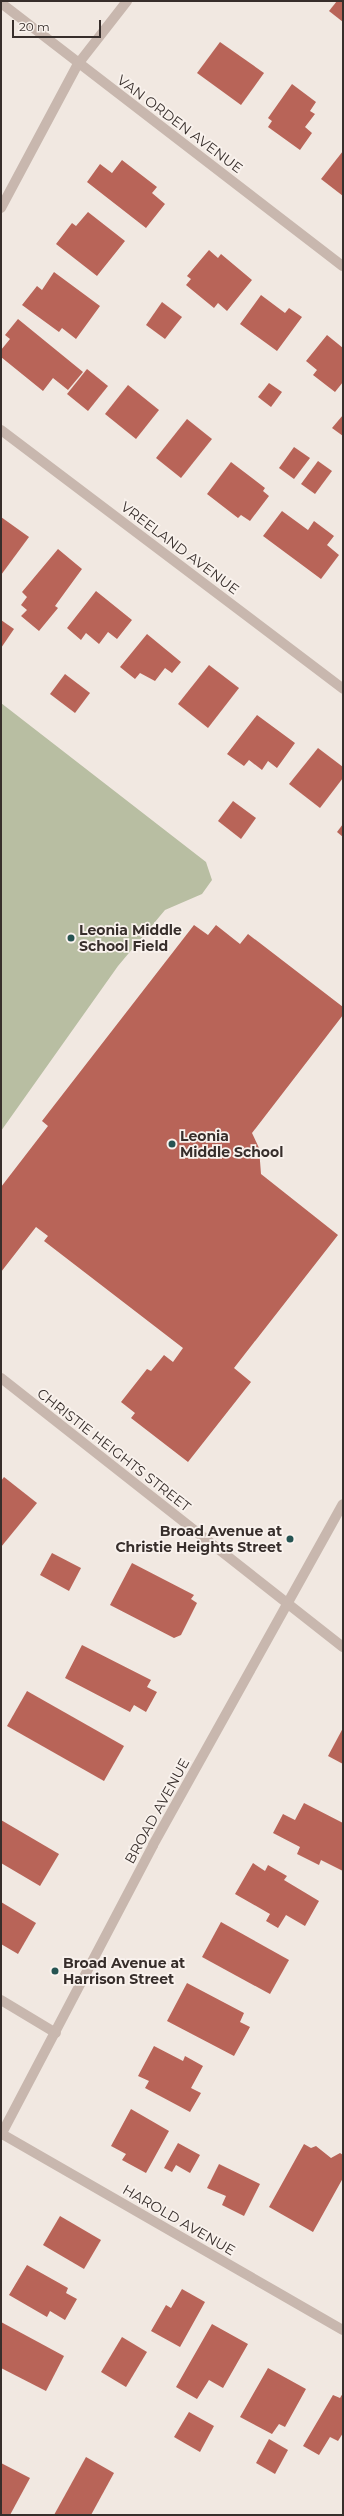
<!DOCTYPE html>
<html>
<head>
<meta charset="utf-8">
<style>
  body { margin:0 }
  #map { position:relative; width:344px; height:2516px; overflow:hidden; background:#f1e8e1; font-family:Montserrat,sans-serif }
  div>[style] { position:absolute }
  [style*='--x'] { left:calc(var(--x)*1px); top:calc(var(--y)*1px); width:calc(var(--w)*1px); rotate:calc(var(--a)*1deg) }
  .green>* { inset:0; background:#b8bea2 }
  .building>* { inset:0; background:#b86458 }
  .minor>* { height:10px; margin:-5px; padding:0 5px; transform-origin:5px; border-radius:5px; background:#c8b7ae }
  .dots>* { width:11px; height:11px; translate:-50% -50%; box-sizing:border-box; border:2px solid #f9f2ed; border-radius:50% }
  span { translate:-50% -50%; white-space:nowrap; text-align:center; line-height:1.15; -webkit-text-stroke:3.5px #f9f2ed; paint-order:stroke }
  .street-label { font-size:14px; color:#372e2b }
  .poi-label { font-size:14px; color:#372e2b; font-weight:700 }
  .left { translate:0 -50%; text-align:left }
  .right { translate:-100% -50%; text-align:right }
  .frame { position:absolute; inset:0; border:2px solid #372e2b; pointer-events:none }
  .scale { position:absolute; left:12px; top:20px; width:89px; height:18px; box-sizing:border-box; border:2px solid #372e2b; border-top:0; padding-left:5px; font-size:12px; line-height:14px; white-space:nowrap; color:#372e2b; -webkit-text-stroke:3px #f9f2ed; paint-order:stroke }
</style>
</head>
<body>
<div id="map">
  <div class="green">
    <i style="clip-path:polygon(1px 703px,206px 862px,212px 880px,202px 894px,165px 910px,118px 966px,1px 1131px)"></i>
  </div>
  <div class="building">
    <i style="clip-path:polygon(337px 1px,343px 1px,343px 22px,329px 11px)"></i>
    <i style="clip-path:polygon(220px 42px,264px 73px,241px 105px,197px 73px)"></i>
    <i style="clip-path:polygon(292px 84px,316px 102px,310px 111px,315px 114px,305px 127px,312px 133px,300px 150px,268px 127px,272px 121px,268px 118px)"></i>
    <i style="clip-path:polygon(343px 151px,343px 196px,321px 179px)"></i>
    <i style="clip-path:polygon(122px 160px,157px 187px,152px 193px,165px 204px,146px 228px,87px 182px,100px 164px,112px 173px)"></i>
    <i style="clip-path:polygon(88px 212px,125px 241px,97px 276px,56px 244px,72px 223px,76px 226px)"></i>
    <i style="clip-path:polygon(209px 250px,218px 258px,221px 254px,252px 280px,227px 311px,218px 303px,214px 308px,186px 285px,191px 279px,187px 276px)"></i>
    <i style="clip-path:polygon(54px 272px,100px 306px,76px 339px,62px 328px,59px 332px,22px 305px,37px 286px,42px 290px)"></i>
    <i style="clip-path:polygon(261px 295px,285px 313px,289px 308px,302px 317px,277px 351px,240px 324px)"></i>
    <i style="clip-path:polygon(162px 302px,182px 317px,165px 339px,146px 325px)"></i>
    <i style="clip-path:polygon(18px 319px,83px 372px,68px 390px,53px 378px,43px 391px,1px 357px,1px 350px,10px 339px,5px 335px)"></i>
    <i style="clip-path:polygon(327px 335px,343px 348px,343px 382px,335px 392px,313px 375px,317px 370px,306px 361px)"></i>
    <i style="clip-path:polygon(87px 369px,108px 386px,88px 411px,67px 394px)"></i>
    <i style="clip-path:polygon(269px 383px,282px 392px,271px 407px,258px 397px)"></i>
    <i style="clip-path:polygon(128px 385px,159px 410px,136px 439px,105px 414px)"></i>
    <i style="clip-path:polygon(343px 415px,343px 436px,332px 428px)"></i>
    <i style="clip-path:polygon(187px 419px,212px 439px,181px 478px,156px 458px)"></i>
    <i style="clip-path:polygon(294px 447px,310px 458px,294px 479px,279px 468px)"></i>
    <i style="clip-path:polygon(318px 461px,332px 471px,315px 494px,301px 484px)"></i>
    <i style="clip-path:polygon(231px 462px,265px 488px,263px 491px,269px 496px,250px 521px,241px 515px,238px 518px,207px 494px)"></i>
    <i style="clip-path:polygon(282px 511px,308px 530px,314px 521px,334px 536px,327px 545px,339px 555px,321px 579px,263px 536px)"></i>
    <i style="clip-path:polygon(1px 517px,29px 537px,1px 575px)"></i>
    <i style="clip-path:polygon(58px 549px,82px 569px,55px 606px,58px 608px,39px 631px,21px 616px,27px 610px,21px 605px,27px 597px,22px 592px)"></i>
    <i style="clip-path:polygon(96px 591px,132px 620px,117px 639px,108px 632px,99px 644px,86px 633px,81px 640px,67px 628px)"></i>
    <i style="clip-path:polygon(1px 620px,14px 629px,1px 648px)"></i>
    <i style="clip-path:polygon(147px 634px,181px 662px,172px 673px,165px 668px,155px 681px,140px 673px,135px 679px,120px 667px)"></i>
    <i style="clip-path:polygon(209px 665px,239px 688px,208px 728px,178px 704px)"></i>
    <i style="clip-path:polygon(65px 674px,90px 693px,75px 713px,50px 694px)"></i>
    <i style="clip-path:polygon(257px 715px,295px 743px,277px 768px,268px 761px,262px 770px,249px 760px,244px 766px,227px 754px)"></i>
    <i style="clip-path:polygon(318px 748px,343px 767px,343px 778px,320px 808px,289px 784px)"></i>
    <i style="clip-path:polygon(233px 801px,256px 818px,241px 839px,218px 821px)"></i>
    <i style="clip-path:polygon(343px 824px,343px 837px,337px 832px)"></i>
    <i style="clip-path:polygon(194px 925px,208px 935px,216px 925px,240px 944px,248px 934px,343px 1007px,343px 1015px,252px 1133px,259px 1148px,261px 1174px,338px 1235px,234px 1368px,251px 1382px,188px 1462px,131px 1418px,135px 1413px,121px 1402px,147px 1369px,151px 1371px,164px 1355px,173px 1362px,183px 1348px,44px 1241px,48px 1236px,36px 1227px,1px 1272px,1px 1187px,48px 1126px,42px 1121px)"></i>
    <i style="clip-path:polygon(4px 1477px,37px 1503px,1px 1547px,1px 1481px)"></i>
    <i style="clip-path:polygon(52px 1553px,81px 1568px,69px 1591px,40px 1575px)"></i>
    <i style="clip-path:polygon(132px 1563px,194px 1595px,191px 1599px,197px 1603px,181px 1635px,174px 1638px,110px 1605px)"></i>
    <i style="clip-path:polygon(82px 1645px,151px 1680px,147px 1687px,157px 1692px,146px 1712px,134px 1705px,130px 1712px,65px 1678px)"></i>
    <i style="clip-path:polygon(27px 1691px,124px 1746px,104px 1781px,7px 1726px)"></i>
    <i style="clip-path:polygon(343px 1728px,343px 1764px,328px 1756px)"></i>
    <i style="clip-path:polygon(304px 1803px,343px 1823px,343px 1871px,321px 1860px,319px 1865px,297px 1854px,300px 1847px,273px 1833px,283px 1814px,295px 1820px)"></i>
    <i style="clip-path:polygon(1px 1820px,59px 1854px,40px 1886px,1px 1863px)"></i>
    <i style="clip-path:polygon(253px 1863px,265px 1871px,268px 1865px,287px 1876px,284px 1880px,319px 1901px,305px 1926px,286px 1915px,278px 1928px,266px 1921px,270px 1914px,235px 1894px)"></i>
    <i style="clip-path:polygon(1px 1902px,36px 1923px,18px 1954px,1px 1944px)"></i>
    <i style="clip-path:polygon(221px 1922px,289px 1960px,270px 1994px,202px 1957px)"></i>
    <i style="clip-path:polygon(187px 1983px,244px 2013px,240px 2022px,250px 2027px,234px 2056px,167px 2021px)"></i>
    <i style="clip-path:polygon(154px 2046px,183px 2061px,185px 2056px,203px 2066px,191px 2088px,201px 2093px,190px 2112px,145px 2088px,149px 2081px,138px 2076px)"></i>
    <i style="clip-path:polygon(131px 2109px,169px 2131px,146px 2173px,122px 2160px,126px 2154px,111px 2146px)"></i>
    <i style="clip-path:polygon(178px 2143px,200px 2155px,190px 2173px,176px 2165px,172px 2172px,164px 2168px)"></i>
    <i style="clip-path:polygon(304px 2144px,311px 2148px,316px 2146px,331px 2158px,340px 2153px,343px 2155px,343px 2178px,313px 2232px,269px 2207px)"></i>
    <i style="clip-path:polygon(219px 2164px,260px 2184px,244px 2216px,222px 2205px,226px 2196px,207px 2188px)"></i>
    <i style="clip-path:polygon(60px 2216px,101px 2240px,84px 2269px,43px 2245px)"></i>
    <i style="clip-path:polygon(27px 2265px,68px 2288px,66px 2293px,77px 2299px,65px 2320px,50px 2311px,47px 2317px,9px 2295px)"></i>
    <i style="clip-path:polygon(182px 2289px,205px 2302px,180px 2347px,151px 2331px,166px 2305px,171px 2308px)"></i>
    <i style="clip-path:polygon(1px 2322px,64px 2356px,46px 2391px,1px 2368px)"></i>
    <i style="clip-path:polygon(212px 2324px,248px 2344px,223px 2388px,209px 2380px,197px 2399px,176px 2387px)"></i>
    <i style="clip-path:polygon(122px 2337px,147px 2352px,126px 2387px,101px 2372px)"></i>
    <i style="clip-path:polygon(268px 2368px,306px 2389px,285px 2427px,279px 2424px,272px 2434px,240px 2417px)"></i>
    <i style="clip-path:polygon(343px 2393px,343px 2433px,338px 2441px,330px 2437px,319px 2455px,303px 2446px,333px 2395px,340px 2398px)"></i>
    <i style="clip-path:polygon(189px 2412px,214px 2426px,200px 2452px,174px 2437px)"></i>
    <i style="clip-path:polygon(269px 2439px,288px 2450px,275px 2474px,256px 2463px)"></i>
    <i style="clip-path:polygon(86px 2457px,114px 2473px,91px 2515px,54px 2515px)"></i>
    <i style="clip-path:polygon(1px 2463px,30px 2478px,10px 2515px,1px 2515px)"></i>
  </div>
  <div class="minor">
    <i style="--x:1;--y:3;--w:431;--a:37.6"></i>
    <i style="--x:1;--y:208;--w:163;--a:-61.9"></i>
    <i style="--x:78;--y:64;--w:80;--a:-52.1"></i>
    <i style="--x:1;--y:430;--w:429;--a:37.1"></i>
    <i style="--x:1;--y:1378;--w:435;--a:38.2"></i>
    <i style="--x:1;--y:2000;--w:64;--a:31"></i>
    <i style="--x:2;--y:2134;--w:393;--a:29.9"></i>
    <i style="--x:1;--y:2135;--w:327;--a:-62.3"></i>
    <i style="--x:153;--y:1845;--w:390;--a:-60.9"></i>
  </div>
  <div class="dots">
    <i style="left:71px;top:938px;background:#265452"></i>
    <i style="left:172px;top:1144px;background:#265452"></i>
    <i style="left:290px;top:1539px;background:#265452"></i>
    <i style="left:55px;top:1971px;background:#265452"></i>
  </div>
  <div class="street-label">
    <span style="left:180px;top:124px;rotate:37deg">VAN ORDEN AVENUE</span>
    <span style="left:180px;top:548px;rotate:37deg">VREELAND AVENUE</span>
    <span style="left:114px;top:1450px;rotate:38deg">CHRISTIE HEIGHTS STREET</span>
    <span style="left:157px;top:1811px;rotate:-61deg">BROAD AVENUE</span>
    <span style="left:179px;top:2220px;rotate:30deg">HAROLD AVENUE</span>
  </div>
  <div class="poi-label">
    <span class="left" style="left:79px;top:938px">Leonia Middle<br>School Field</span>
    <span class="left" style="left:180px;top:1144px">Leonia<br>Middle School</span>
    <span class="right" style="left:282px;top:1539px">Broad Avenue at<br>Christie Heights Street</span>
    <span class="left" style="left:63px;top:1971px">Broad Avenue at<br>Harrison Street</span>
  </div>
  <div class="frame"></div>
  <div class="scale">20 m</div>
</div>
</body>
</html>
